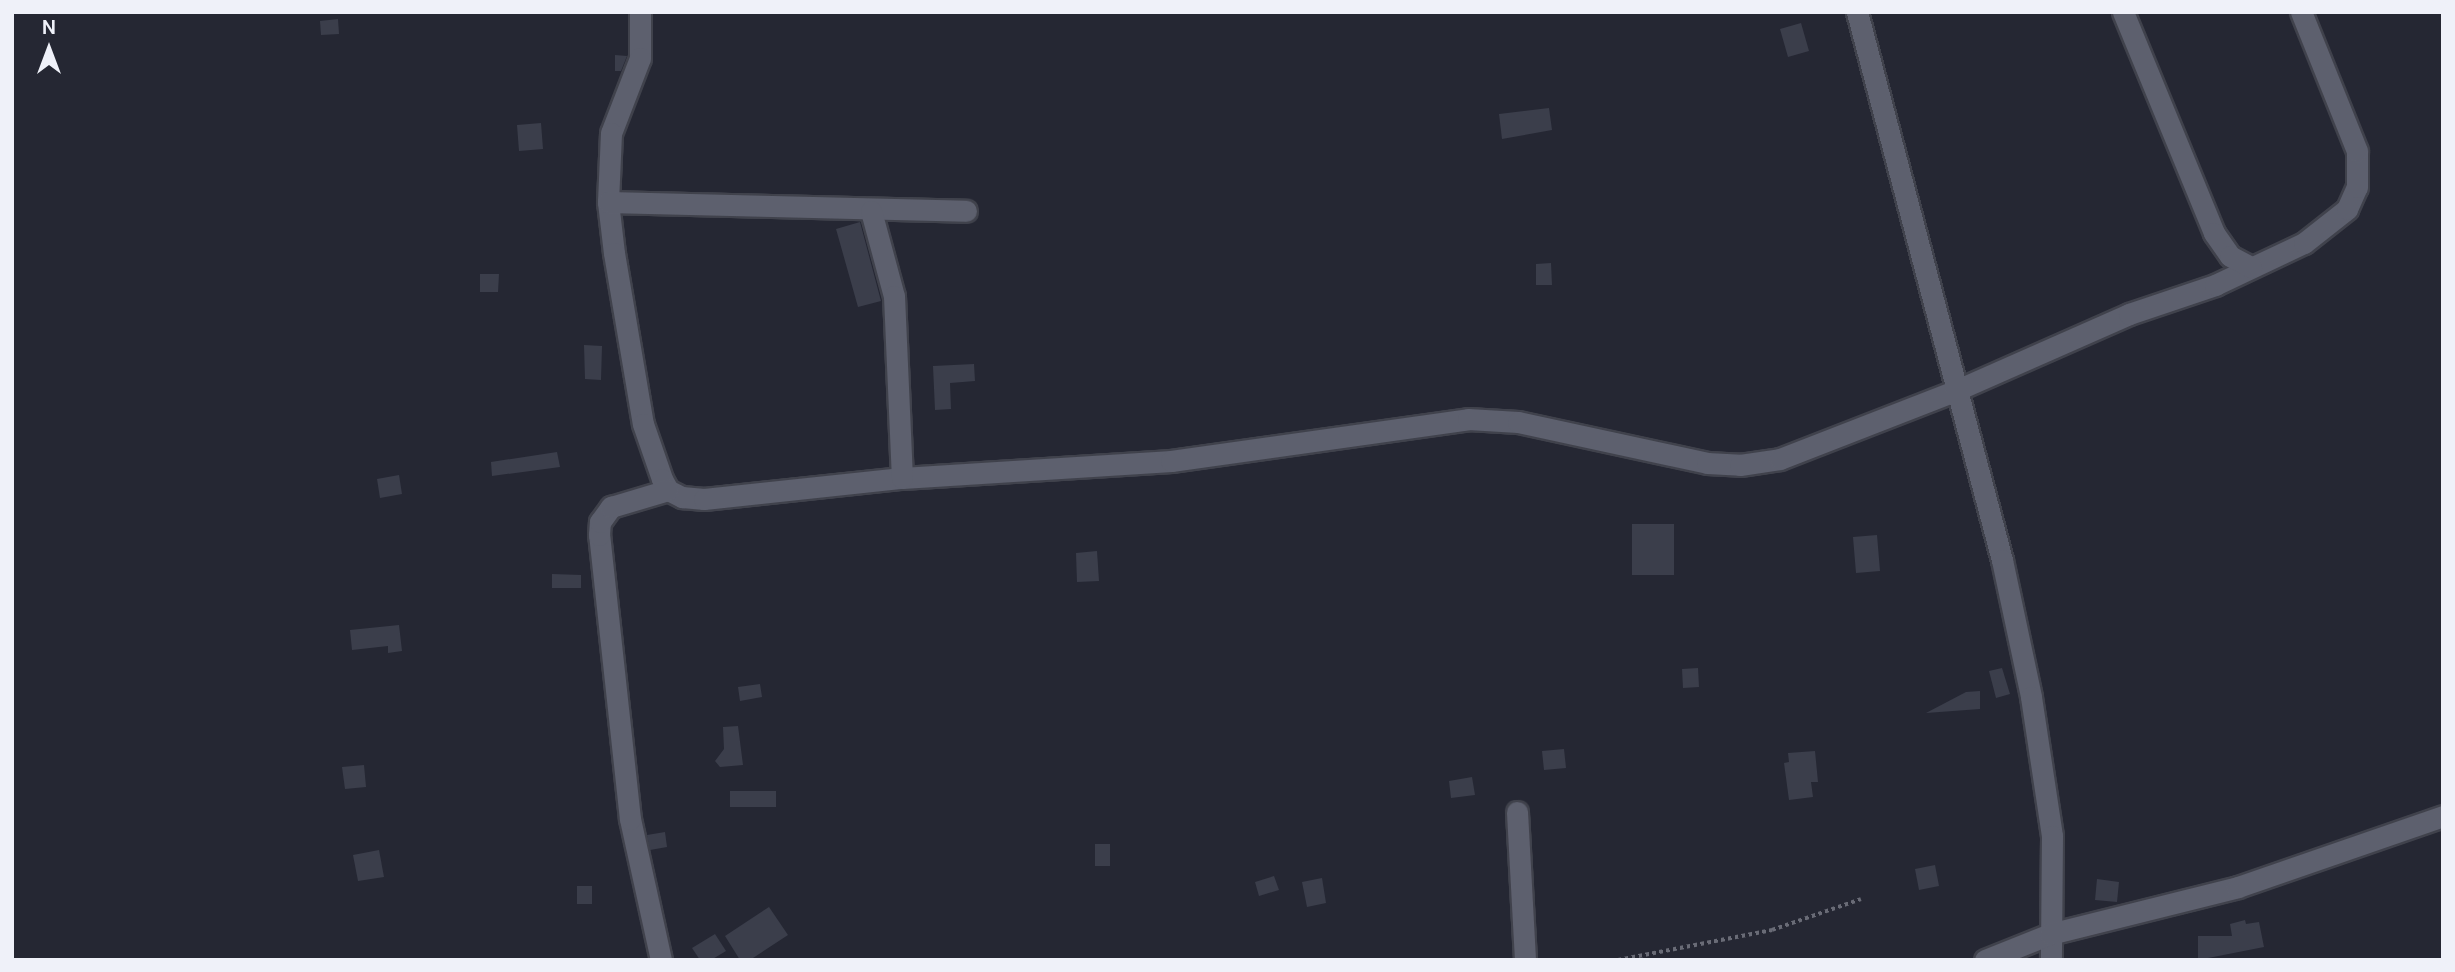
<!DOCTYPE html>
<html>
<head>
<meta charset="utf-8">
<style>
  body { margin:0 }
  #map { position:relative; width:2455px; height:972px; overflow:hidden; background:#252733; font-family:"DM Sans",sans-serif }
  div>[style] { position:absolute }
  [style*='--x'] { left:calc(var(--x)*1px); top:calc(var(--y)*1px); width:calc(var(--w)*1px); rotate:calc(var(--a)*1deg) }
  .building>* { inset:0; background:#3b3e4b }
  .path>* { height:3.5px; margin-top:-1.75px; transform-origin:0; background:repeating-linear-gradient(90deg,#696b76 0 3.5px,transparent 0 7px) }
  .roads { filter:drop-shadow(2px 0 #40424c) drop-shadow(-2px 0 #40424c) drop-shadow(0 2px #40424c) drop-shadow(0 -2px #40424c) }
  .minor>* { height:21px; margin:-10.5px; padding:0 10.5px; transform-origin:10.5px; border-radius:10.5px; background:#5d606e }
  span { translate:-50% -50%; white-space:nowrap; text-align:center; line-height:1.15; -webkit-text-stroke:6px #252733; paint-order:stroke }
  .frame { position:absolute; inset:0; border:14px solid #eff1f9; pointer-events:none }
  .north { position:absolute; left:14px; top:14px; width:70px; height:70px; -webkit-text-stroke:5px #252733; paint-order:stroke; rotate:0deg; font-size:19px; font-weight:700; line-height:28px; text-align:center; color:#eff1f9 }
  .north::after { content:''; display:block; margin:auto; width:24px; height:32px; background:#eff1f9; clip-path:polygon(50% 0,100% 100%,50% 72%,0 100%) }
</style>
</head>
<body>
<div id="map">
  <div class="building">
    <i style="clip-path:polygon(338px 19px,339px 34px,321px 35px,320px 21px)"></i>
    <i style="clip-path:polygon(1801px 23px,1809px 51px,1788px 57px,1780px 29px)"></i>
    <i style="clip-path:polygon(615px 55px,627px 56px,621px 71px,615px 71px)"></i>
    <i style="clip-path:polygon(1549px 108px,1552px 130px,1502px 139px,1499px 114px)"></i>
    <i style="clip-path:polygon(541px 123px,543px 149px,519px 151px,517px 125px)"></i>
    <i style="clip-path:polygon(860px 222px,881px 301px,858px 307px,836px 229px)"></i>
    <i style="clip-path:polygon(1551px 263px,1552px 285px,1536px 285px,1536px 264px)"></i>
    <i style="clip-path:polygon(480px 274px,499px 274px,498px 292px,480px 292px)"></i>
    <i style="clip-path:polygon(584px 345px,602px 346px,601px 380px,585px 379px)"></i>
    <i style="clip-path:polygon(974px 364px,975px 381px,950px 383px,951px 409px,935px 410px,933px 366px)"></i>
    <i style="clip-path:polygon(557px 452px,560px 467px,492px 476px,491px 462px)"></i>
    <i style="clip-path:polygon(399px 475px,402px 494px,380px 498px,377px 479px)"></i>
    <i style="clip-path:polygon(1632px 524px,1674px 524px,1674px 575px,1632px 575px)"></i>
    <i style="clip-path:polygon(1877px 535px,1880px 571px,1856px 573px,1853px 537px)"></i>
    <i style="clip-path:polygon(1097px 551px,1099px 581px,1077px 582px,1076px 553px)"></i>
    <i style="clip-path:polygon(552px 574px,581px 575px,581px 588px,552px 588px)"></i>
    <i style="clip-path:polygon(399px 625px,402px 651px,388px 653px,388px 646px,352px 650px,350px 630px)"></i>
    <i style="clip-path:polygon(1698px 668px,1699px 687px,1683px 688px,1682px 669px)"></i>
    <i style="clip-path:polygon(2002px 668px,2010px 694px,1996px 698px,1989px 671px)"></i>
    <i style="clip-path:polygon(760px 684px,762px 697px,740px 701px,738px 687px)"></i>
    <i style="clip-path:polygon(1980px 691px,1980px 709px,1926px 713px,1966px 692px)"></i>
    <i style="clip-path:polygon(738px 726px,743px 765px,720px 767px,715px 761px,724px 749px,723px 727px)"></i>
    <i style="clip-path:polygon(1564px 749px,1566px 768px,1544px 770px,1542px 751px)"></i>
    <i style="clip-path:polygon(1815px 751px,1818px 782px,1811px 782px,1813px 797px,1789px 800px,1784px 763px,1789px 762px,1788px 753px)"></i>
    <i style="clip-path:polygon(364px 765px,366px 787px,345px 789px,342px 767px)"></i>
    <i style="clip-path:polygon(1472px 777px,1475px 795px,1451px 798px,1449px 781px)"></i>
    <i style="clip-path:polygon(730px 791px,776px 791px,776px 807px,730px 807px)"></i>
    <i style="clip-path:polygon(665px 832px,667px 847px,650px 850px,647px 835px)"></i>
    <i style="clip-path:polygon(1095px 844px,1110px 844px,1110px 866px,1095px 866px)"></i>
    <i style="clip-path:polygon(379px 850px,384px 877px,358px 881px,353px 855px)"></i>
    <i style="clip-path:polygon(1935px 865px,1939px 886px,1919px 890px,1915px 869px)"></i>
    <i style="clip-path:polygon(1274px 876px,1279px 890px,1259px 896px,1255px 882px)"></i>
    <i style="clip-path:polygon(1322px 878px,1326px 903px,1307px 907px,1302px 882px)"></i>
    <i style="clip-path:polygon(2097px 879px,2119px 882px,2117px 902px,2095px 900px)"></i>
    <i style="clip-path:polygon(577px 886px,592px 886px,592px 904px,577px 904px)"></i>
    <i style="clip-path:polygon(769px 907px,788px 935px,750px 960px,740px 960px,725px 936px)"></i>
    <i style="clip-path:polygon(2245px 920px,2246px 924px,2259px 922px,2264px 947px,2198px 960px,2198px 936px,2232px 936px,2230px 924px)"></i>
    <i style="clip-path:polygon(715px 934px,726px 951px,711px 960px,700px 960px,692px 948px)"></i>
  </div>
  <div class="path">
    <i style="--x:1618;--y:960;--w:157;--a:-11"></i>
    <i style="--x:1772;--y:930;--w:94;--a:-19.2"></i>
  </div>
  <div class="roads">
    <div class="minor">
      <i style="--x:640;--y:12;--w:46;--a:90"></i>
      <i style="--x:640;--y:58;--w:80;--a:111.1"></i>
      <i style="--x:611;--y:133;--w:69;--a:92.5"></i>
      <i style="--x:608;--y:202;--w:51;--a:83.3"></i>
      <i style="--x:614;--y:253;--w:173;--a:80.4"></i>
      <i style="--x:643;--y:424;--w:58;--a:70.9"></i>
      <i style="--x:662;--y:479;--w:13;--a:61"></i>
      <i style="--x:668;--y:490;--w:16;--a:27"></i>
      <i style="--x:682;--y:497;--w:22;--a:5"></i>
      <i style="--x:704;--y:499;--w:199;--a:-6.1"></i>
      <i style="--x:902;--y:478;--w:270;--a:-3.6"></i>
      <i style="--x:1171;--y:461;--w:300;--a:-8"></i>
      <i style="--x:1468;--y:419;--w:50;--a:3.4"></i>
      <i style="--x:1518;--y:422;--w:193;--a:12.2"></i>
      <i style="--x:1707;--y:463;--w:33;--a:3"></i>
      <i style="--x:1740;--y:465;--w:40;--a:-8.5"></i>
      <i style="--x:1780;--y:459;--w:190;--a:-21.3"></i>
      <i style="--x:1957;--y:390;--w:188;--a:-23.8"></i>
      <i style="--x:2129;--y:314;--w:91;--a:-18.6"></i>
      <i style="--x:2215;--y:285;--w:98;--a:-25.3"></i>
      <i style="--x:2304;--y:243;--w:55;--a:-38.3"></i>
      <i style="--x:2347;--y:209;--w:24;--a:-66"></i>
      <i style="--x:2357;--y:187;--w:36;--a:-90"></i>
      <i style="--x:2357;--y:151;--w:150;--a:-111.9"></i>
      <i style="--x:1857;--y:12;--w:567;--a:75.18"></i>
      <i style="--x:2002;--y:560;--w:140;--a:78"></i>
      <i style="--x:2031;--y:697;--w:141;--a:81.4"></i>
      <i style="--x:2052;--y:836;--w:124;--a:90.5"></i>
      <i style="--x:2123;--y:12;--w:239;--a:67.6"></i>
      <i style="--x:2214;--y:233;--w:28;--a:55"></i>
      <i style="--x:2230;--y:256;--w:24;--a:28"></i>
      <i style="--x:608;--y:202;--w:358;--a:1.4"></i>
      <i style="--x:871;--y:211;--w:88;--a:74.9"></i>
      <i style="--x:894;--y:296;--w:182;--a:87.5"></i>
      <i style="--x:1517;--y:812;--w:148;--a:86.9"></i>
      <i style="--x:661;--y:960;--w:144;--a:-102.4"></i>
      <i style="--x:630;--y:819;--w:286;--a:-96.2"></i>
      <i style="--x:599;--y:535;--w:13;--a:-86"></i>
      <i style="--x:600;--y:522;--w:19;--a:-54"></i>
      <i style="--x:611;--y:507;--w:59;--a:-16.6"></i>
      <i style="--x:1985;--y:960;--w:70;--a:-21.8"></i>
      <i style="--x:2050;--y:934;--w:194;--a:-14"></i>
      <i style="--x:2238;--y:887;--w:217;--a:-19.1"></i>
    </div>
  </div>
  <div class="frame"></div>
  <div class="north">N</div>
</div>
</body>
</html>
